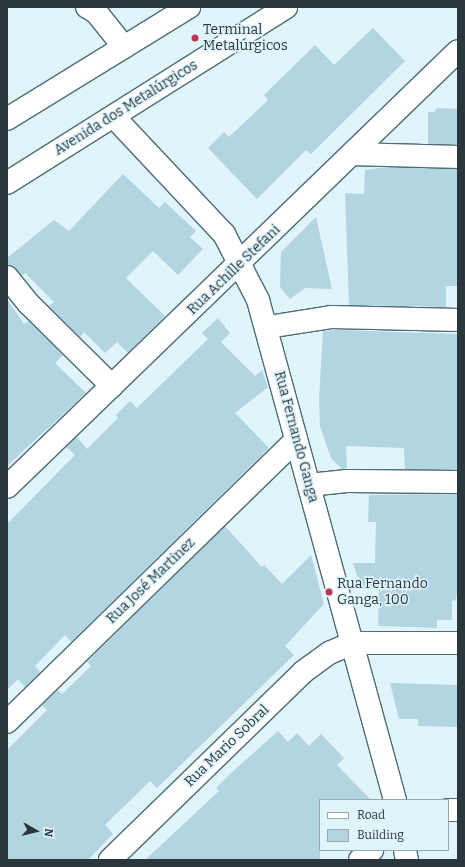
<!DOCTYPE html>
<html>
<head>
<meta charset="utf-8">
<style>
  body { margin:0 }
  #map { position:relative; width:465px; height:867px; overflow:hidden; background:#e0f4fc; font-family:Bitter,serif }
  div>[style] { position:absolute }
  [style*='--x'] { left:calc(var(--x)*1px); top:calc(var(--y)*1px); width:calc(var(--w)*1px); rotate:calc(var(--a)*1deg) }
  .building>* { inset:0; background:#b3d4e1 }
  .roads { filter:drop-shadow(1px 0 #4d6c77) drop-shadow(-1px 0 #4d6c77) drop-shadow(0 1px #4d6c77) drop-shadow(0 -1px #4d6c77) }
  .minor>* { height:22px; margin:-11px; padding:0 11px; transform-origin:11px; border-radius:11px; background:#fff }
  .dots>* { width:11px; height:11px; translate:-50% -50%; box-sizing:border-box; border:2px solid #e0f4fc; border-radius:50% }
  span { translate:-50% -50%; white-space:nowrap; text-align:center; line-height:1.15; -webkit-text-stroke:3px #e0f4fc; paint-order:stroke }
  .poi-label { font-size:14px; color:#2a373c }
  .left { translate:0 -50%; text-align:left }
  .street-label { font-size:14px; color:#2a373c }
  .frame { position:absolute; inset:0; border:8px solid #2a373c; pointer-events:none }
  .legend { position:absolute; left:319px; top:799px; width:130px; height:52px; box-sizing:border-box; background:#e0f4fc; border:1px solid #97a8af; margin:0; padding:5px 7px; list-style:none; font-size:12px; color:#2a373c }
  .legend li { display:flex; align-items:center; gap:8px; height:20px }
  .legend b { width:20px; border:1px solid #97a8af }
  .north { position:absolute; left:16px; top:811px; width:40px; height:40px; -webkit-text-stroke:3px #e0f4fc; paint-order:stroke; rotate:98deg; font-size:11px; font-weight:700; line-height:16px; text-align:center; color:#2a373c }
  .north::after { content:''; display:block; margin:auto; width:14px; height:18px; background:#2a373c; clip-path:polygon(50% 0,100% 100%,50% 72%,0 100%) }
</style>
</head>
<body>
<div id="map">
  <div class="building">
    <i style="clip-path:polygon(373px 28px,405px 61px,311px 154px,306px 150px,257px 199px,208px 148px,224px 132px,229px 137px,268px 100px,264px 95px,315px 45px,334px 65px)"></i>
    <i style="clip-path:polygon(437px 108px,458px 109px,458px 144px,428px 144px,428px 112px,434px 112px)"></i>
    <i style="clip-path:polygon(387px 167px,458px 169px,458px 286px,446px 286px,446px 307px,349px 305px,345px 193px,364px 194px,365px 170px)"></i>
    <i style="clip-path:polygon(123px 174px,159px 208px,165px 202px,196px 231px,190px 237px,203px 249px,178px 275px,153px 251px,126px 278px,165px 316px,128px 353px,117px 342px,105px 353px,84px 332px,80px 337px,49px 306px,54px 302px,25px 273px,22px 276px,7px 265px,7px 258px,54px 220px,69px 231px)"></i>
    <i style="clip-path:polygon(316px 217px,332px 289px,305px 288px,290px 299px,280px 287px,281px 252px)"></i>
    <i style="clip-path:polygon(7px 299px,24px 324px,28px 321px,63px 355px,55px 363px,86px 393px,7px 466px)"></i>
    <i style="clip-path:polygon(218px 318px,230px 333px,221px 342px,255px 376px,262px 370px,268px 387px,235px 413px,269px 448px,71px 642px,65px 635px,35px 666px,40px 672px,25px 687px,18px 679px,7px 690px,7px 524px,75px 455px,66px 447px,77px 437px,87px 449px,118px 418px,116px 415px,130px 401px,137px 408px,208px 339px,202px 333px)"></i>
    <i style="clip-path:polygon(336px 330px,458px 334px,458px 470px,405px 469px,404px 448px,346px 446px,347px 468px,342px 469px,331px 458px,320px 426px,319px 399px,323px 331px)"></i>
    <i style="clip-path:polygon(458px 494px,458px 582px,456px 600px,452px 601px,452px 620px,437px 620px,437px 628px,378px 626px,379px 587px,361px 589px,353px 563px,375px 563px,376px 522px,368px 522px,369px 495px)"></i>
    <i style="clip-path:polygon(225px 526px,262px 567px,264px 565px,282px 584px,311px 555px,324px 604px,285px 646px,294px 655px,157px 788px,150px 781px,105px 825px,113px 834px,88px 860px,7px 860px,7px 750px,47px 710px,42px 705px,58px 690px,62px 694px,91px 666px,87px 662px)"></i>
    <i style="clip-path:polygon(390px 683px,458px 685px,458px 727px,418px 726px,418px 719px,399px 719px)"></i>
    <i style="clip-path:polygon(278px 731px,288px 742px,297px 733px,309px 746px,321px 734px,344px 758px,337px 765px,371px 800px,320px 800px,320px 860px,145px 860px,219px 791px,216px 788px,231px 773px)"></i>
  </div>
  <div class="roads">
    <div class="minor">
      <i style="--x:87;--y:7;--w:10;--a:29"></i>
      <i style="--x:96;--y:12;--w:45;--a:51.3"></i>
      <i style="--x:114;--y:117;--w:161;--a:46.8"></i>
      <i style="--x:224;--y:234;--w:74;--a:62.7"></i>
      <i style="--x:258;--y:300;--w:518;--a:74.68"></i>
      <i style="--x:7;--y:119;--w:214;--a:-31.6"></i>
      <i style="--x:353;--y:154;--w:105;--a:1.6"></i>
      <i style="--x:7;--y:183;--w:330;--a:-32.2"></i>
      <i style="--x:7;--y:277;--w:33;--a:51"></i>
      <i style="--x:28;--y:303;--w:118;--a:44.7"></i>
      <i style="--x:268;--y:327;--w:65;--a:-8.9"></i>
      <i style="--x:332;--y:317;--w:126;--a:1.4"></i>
      <i style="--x:309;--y:485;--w:38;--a:-6"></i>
      <i style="--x:347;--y:481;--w:111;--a:0.5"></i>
      <i style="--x:7;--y:487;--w:627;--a:-44.03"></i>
      <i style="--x:7;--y:722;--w:404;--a:-44.3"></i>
      <i style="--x:448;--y:810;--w:10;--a:0"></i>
      <i style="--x:405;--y:850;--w:10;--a:79"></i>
      <i style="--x:110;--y:860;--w:269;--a:-44.2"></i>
      <i style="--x:303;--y:672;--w:32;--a:-36"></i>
      <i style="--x:329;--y:653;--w:26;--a:-23"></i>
      <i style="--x:353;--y:643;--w:105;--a:0"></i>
      <i style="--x:360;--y:860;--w:16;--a:-40"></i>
    </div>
  </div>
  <div class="dots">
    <i style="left:195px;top:38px;background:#c33354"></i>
    <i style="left:329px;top:592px;background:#c33354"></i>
  </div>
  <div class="poi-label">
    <span class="left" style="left:203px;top:38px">Terminal<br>Metalúrgicos</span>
    <span class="left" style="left:337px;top:592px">Rua Fernando<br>Ganga, 100</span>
  </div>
  <div class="street-label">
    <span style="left:126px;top:108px;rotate:-32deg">Avenida dos Metalúrgicos</span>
    <span style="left:234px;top:270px;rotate:-44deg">Rua Achille Stefani</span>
    <span style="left:296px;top:437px;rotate:75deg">Rua Fernando Ganga</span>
    <span style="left:151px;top:581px;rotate:-44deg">Rua José Martinez</span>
    <span style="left:227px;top:746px;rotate:-44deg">Rua Mario Sobral</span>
  </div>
  <div class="frame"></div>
  <ul class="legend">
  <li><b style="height:5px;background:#fff"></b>Road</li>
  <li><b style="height:11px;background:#b3d4e1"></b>Building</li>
  </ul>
  <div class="north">N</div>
</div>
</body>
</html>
